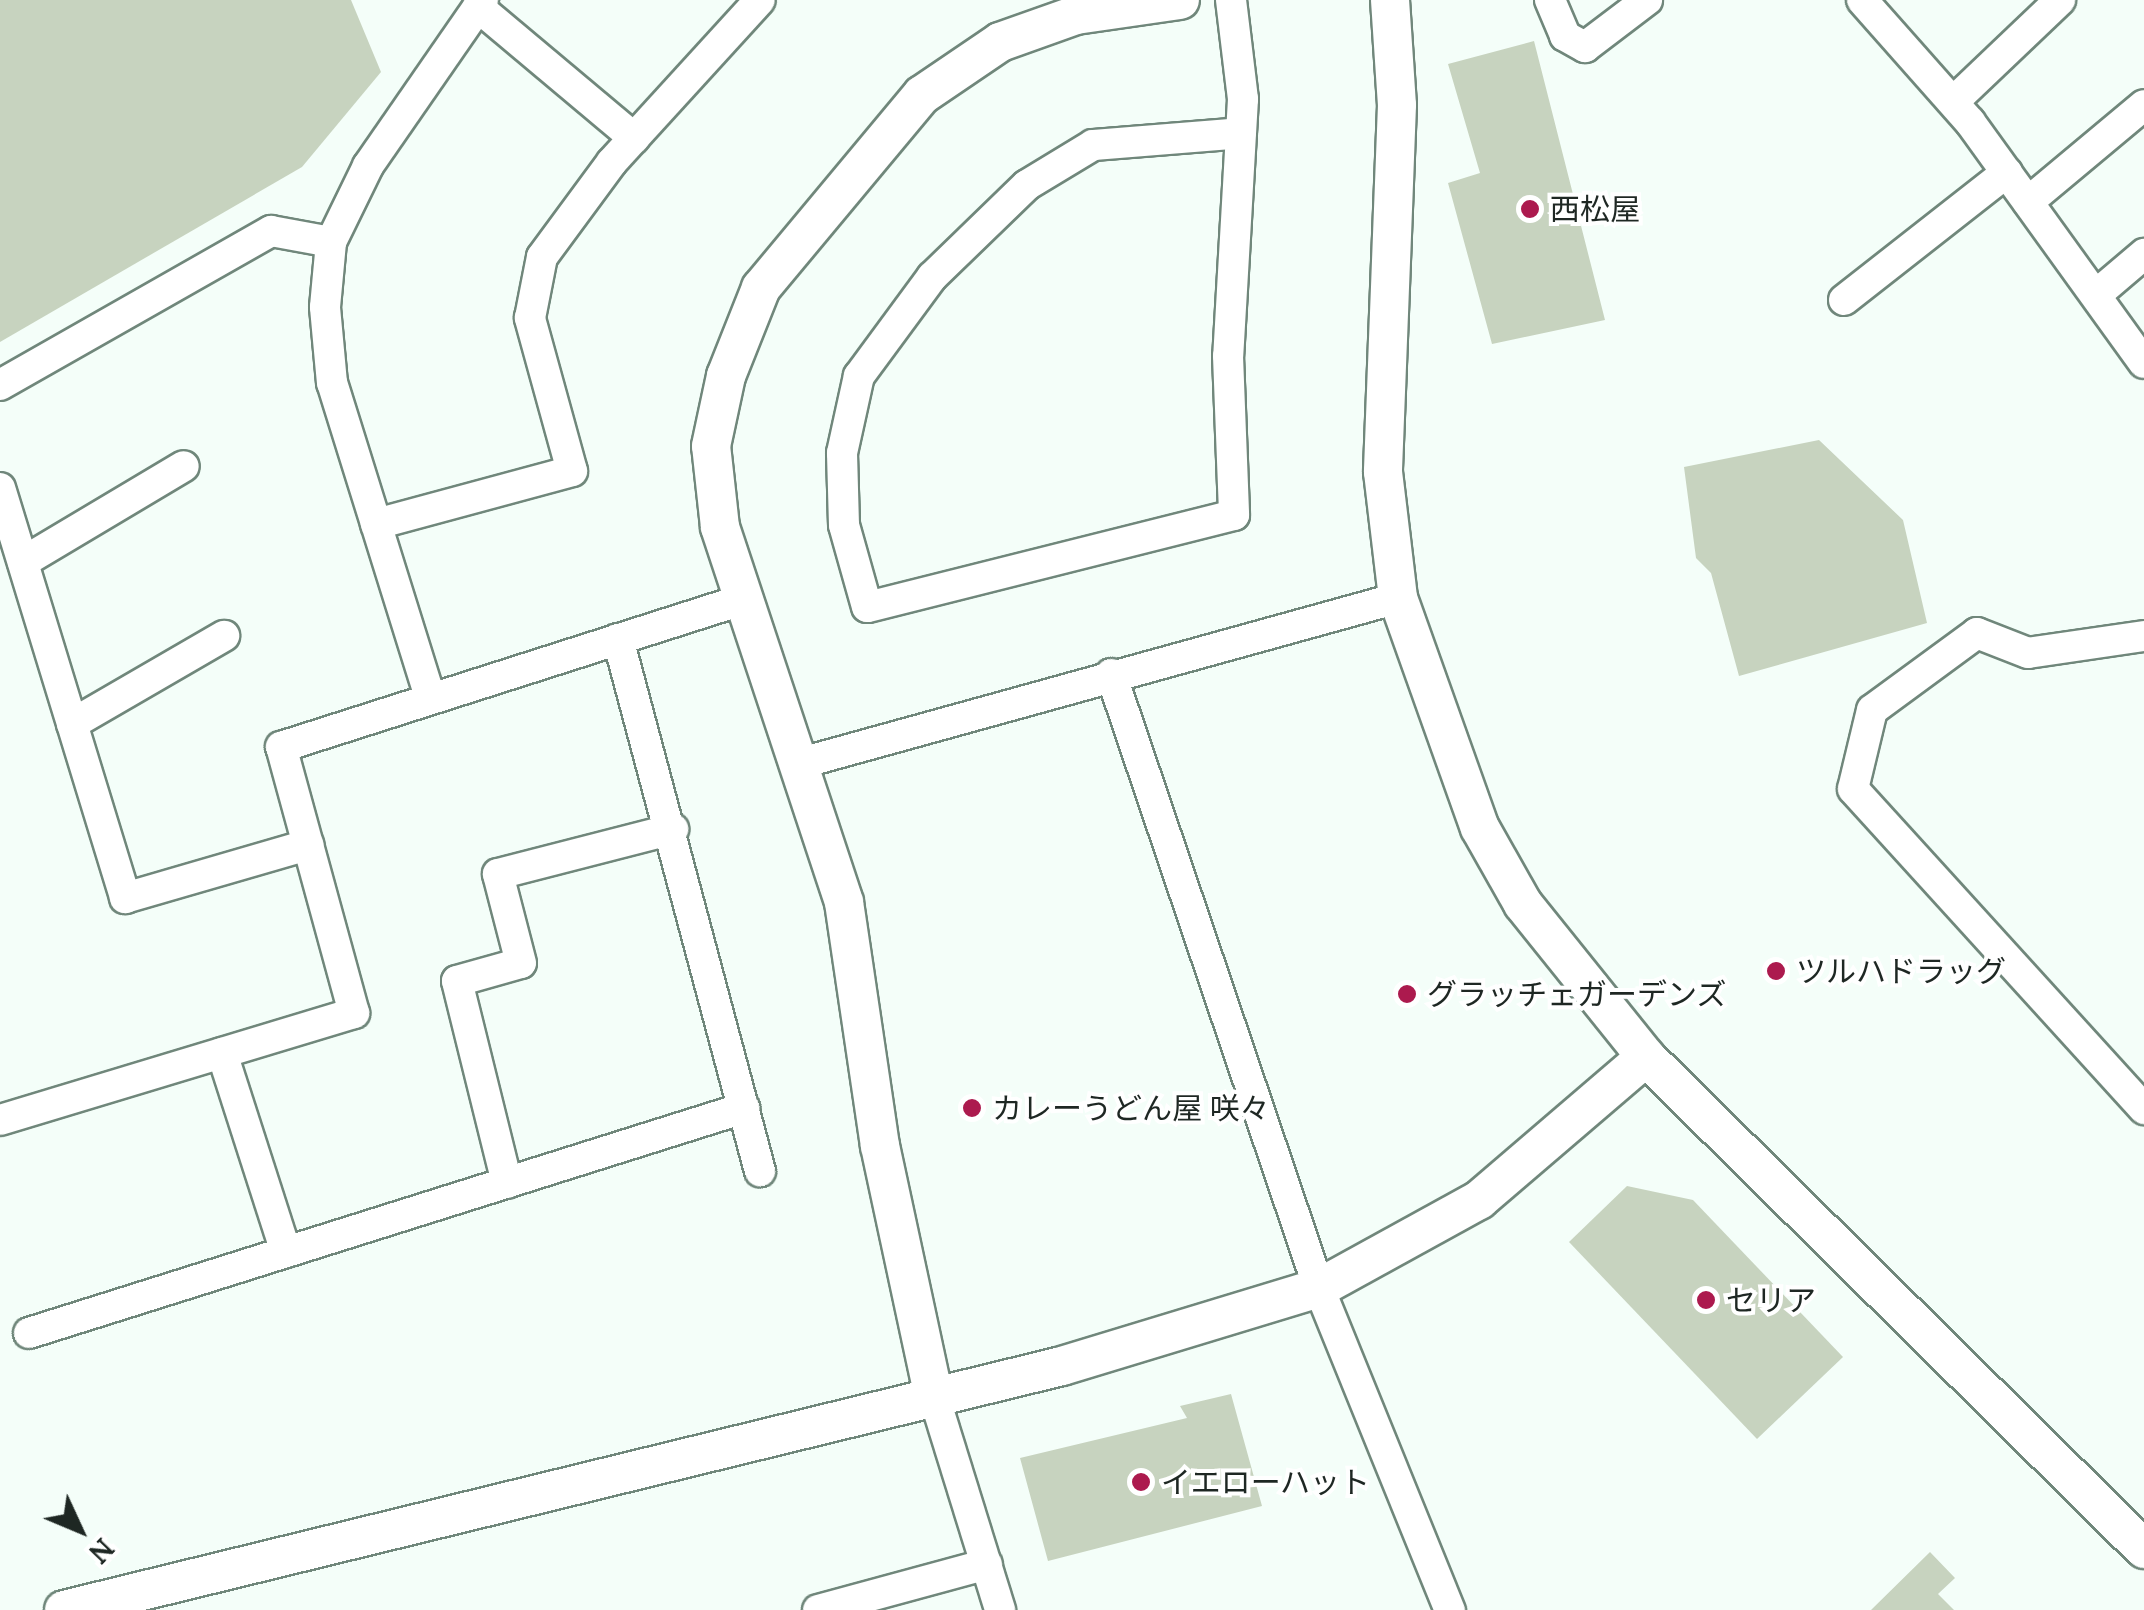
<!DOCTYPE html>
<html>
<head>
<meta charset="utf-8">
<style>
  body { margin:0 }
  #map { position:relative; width:2144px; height:1610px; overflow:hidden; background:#f4fef9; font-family:Lora,"Noto Sans JP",serif }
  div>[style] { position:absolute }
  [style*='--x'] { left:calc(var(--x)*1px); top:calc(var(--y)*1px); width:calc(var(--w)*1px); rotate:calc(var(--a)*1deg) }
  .building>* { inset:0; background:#c7d3bf }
  .roads { filter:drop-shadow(2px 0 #70877b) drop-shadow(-2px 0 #70877b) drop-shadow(0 2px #70877b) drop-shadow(0 -2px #70877b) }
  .minor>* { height:30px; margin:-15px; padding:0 15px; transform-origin:15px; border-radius:15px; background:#fff }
  .tertiary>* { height:38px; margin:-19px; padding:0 19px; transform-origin:19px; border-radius:19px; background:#fff }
  .dots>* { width:28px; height:28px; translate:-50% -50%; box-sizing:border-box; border:5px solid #fff; border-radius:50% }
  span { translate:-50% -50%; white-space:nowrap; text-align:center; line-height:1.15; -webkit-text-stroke:8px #fff; paint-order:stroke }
  .poi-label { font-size:30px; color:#1e2723 }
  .left { translate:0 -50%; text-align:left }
  .north { position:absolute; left:30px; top:1480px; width:100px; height:100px; -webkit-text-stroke:8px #fff; paint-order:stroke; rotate:134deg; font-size:28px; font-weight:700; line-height:40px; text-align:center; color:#1e2723 }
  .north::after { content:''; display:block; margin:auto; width:35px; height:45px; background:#1e2723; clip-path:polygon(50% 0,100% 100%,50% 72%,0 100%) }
</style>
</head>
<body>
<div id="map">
  <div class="building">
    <i style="clip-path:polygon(0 0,351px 0,381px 72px,302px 167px,0 342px)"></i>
    <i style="clip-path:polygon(1534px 41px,1605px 320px,1492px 344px,1448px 183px,1480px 173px,1448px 64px)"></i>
    <i style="clip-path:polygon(1819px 440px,1903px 520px,1927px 623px,1739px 676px,1711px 573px,1696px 558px,1684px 467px)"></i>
    <i style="clip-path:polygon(1627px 1186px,1693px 1200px,1843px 1357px,1757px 1439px,1569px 1242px)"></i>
    <i style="clip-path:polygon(1231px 1394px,1262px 1506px,1048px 1561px,1020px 1458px,1187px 1418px,1180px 1406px)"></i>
    <i style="clip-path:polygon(1930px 1552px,1955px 1578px,1938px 1594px,1954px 1610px,1871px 1610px)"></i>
  </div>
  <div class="roads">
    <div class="minor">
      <i style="--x:1231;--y:0;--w:100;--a:83.1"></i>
      <i style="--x:1243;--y:99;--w:257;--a:93.3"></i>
      <i style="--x:1228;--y:356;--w:159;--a:87.8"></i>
      <i style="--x:1234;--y:515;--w:378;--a:165.9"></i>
      <i style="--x:867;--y:607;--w:85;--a:-105.7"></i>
      <i style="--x:844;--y:525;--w:72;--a:-91.6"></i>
      <i style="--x:842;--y:453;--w:79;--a:-77.6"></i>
      <i style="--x:859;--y:376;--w:123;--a:-53.6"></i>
      <i style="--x:932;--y:277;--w:132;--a:-44.1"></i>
      <i style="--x:1027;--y:185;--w:77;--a:-31.2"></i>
      <i style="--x:1093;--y:145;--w:148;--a:-4.6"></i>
      <i style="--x:1550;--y:0;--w:39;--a:67"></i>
      <i style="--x:1565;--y:36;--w:23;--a:29"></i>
      <i style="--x:1585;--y:47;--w:78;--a:-37.2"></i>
      <i style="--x:1862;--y:0;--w:163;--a:48.5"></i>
      <i style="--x:1970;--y:122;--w:297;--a:54.2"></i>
      <i style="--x:478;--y:7;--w:204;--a:40"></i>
      <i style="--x:1953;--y:102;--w:148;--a:-43.6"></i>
      <i style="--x:2028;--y:202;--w:151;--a:-39.9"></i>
      <i style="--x:2097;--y:294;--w:62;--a:-40.4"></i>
      <i style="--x:1844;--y:300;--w:207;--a:-38.1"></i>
      <i style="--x:0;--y:385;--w:312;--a:-29.6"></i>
      <i style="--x:271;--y:231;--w:61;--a:10.4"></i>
      <i style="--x:0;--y:488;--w:429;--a:73"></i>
      <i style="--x:125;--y:898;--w:191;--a:-16.2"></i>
      <i style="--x:376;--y:524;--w:203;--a:-15.1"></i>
      <i style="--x:572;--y:471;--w:159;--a:-105.4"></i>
      <i style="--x:530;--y:318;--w:62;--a:-78.9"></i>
      <i style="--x:542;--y:257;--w:118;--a:-53.6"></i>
      <i style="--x:612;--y:162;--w:219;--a:-47.6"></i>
      <i style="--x:23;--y:562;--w:187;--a:-30.8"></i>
      <i style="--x:2144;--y:636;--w:117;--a:171.7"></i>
      <i style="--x:2028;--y:653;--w:55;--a:-158.6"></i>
      <i style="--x:1977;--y:633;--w:130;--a:143.7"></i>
      <i style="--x:1872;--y:710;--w:81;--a:103.5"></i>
      <i style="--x:1853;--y:789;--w:433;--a:47.7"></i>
      <i style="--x:618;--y:639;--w:551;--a:75.06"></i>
      <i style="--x:1111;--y:674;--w:648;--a:71.29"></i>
      <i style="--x:1319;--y:1288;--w:348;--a:67.9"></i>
      <i style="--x:430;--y:697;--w:329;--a:-107.3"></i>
      <i style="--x:332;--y:383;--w:76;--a:-95.3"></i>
      <i style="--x:325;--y:307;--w:65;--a:-84.7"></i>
      <i style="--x:331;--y:242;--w:85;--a:-64"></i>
      <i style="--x:368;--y:166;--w:202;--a:-55.3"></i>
      <i style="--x:72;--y:724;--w:176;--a:-30.1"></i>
      <i style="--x:801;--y:763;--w:619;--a:-15.45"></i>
      <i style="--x:222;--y:1053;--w:209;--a:72.2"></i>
      <i style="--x:0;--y:1120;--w:370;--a:-16.8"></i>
      <i style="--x:354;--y:1013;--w:276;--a:-105.3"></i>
      <i style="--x:281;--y:747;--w:486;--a:-17.7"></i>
      <i style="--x:507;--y:1183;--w:208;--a:-103.9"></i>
      <i style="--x:457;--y:981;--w:66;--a:-15.7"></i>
      <i style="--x:521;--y:963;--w:92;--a:-104.5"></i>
      <i style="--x:498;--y:874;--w:181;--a:-14.4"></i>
      <i style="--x:29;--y:1333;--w:750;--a:-17.47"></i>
      <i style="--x:933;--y:1393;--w:227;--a:72.8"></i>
      <i style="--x:818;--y:1610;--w:175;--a:-15.2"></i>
    </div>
    <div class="tertiary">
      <i style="--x:1390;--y:0;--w:105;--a:86.2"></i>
      <i style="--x:1397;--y:105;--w:367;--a:92.2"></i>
      <i style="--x:1383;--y:472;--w:127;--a:83.2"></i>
      <i style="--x:1398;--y:598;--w:244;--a:70.4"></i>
      <i style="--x:1480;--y:828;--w:87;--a:60.5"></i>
      <i style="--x:1523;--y:904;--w:196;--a:51.2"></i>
      <i style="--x:1646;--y:1057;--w:700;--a:44.65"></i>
      <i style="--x:933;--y:1393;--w:253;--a:-102.1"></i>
      <i style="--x:880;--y:1146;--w:247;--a:-98.4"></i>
      <i style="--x:844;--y:902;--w:395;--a:-108.3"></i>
      <i style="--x:720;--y:527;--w:81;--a:-96.3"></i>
      <i style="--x:711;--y:446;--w:72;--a:-77.9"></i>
      <i style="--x:726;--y:376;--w:95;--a:-68.3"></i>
      <i style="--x:761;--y:288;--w:251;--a:-50.2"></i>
      <i style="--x:922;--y:95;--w:94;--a:-34.2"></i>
      <i style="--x:1000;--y:42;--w:81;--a:-19.6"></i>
      <i style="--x:1076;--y:15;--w:105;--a:-8.2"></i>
      <i style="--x:64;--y:1610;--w:1027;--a:-13.74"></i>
      <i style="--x:1062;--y:1366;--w:269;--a:-16.9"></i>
      <i style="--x:1319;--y:1288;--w:183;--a:-28.8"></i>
      <i style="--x:1479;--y:1200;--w:220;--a:-40.6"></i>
    </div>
  </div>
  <div class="dots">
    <i style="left:1530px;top:209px;background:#ac1a4e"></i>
    <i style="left:1776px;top:971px;background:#ac1a4e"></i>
    <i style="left:1407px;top:994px;background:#ac1a4e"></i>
    <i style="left:972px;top:1108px;background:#ac1a4e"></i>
    <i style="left:1706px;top:1300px;background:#ac1a4e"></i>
    <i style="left:1141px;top:1482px;background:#ac1a4e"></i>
  </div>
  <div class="poi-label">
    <span class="left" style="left:1550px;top:209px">西松屋</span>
    <span class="left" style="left:1796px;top:971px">ツルハドラッグ</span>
    <span class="left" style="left:1427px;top:994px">グラッチェガーデンズ</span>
    <span class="left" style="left:992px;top:1108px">カレーうどん屋 咲々</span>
    <span class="left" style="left:1726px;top:1300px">セリア</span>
    <span class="left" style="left:1161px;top:1482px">イエローハット</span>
  </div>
  <div class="north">N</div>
</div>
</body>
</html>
